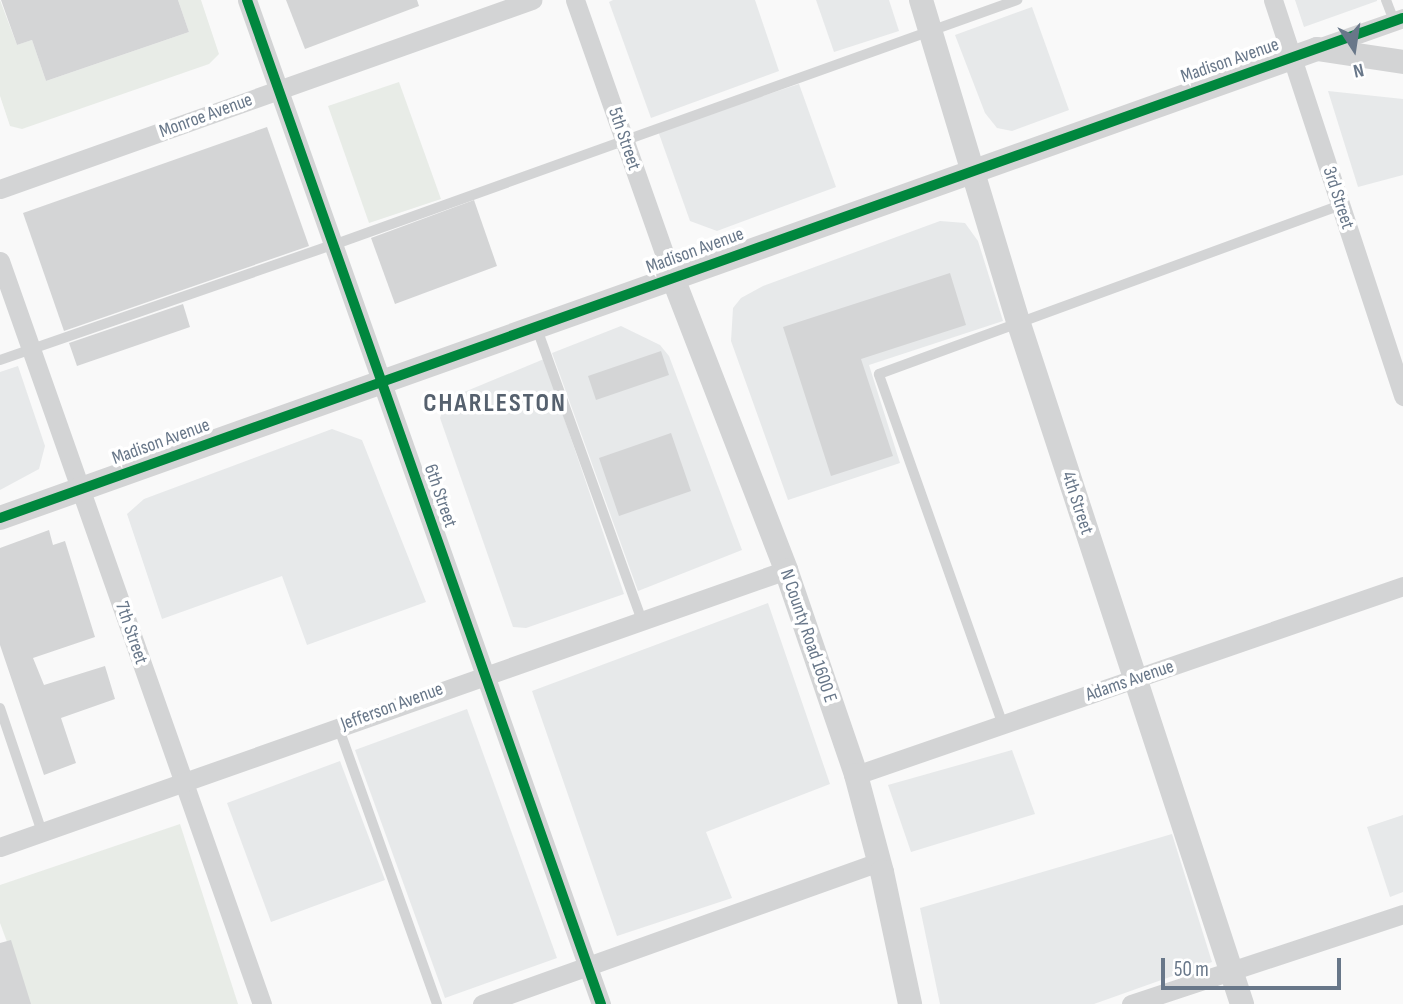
<!DOCTYPE html>
<html>
<head>
<meta charset="utf-8">
<style>
  body { margin:0 }
  #map { position:relative; width:1403px; height:1004px; overflow:hidden; background:#f9f9f9; font-family:"Sofia Sans Condensed",sans-serif }
  div>[style] { position:absolute }
  [style*='--x'] { left:calc(var(--x)*1px); top:calc(var(--y)*1px); width:calc(var(--w)*1px); rotate:calc(var(--a)*1deg) }
  .built>* { inset:0; background:#e7e9ea }
  .green>* { inset:0; background:#e8ece7 }
  .building>* { inset:0; background:#d4d5d6 }
  .service>* { height:10px; margin:-5px; padding:0 5px; transform-origin:5px; border-radius:5px; background:#d3d4d5 }
  .minor>* { height:19px; margin:-9.5px; padding:0 9.5px; transform-origin:9.5px; border-radius:9.5px; background:#d3d4d5 }
  .tertiary>* { height:24px; margin:-12px; padding:0 12px; transform-origin:12px; border-radius:12px; background:#d3d4d5 }
  .cycleway>* { height:10px; margin:-5px; padding:0 5px; transform-origin:5px; border-radius:5px; background:#00873e }
  span { translate:-50% -50%; white-space:nowrap; text-align:center; line-height:1.15; -webkit-text-stroke:7px #fff; paint-order:stroke }
  .street-label { font-size:19px; color:#687789 }
  .district-label { font-size:26px; color:#56616e; font-weight:700; letter-spacing:2px }
  .north { position:absolute; left:1319px; top:14px; width:70px; height:70px; -webkit-text-stroke:5px #fff; paint-order:stroke; rotate:168deg; font-size:19px; font-weight:700; line-height:28px; text-align:center; color:#687789 }
  .north::after { content:''; display:block; margin:auto; width:24px; height:32px; background:#687789; clip-path:polygon(50% 0,100% 100%,50% 72%,0 100%) }
  .scale { position:absolute; left:1161px; top:958px; width:180px; height:32px; box-sizing:border-box; border:4px solid #687789; border-top:0; padding-left:9px; font-size:21px; line-height:24px; white-space:nowrap; color:#687789; -webkit-text-stroke:5px #fff; paint-order:stroke }
</style>
</head>
<body>
<div id="map">
  <div class="built">
    <i style="clip-path:polygon(613px 0,755px 0,779px 71px,651px 118px,609px 2px)"></i>
    <i style="clip-path:polygon(816px 0,889px 0,899px 31px,834px 52px)"></i>
    <i style="clip-path:polygon(1295px 0,1377px 0,1377px 1px,1304px 27px)"></i>
    <i style="clip-path:polygon(1032px 7px,1069px 110px,1012px 131px,997px 128px,985px 113px,955px 35px)"></i>
    <i style="clip-path:polygon(799px 84px,836px 187px,717px 231px,690px 221px,658px 131px)"></i>
    <i style="clip-path:polygon(1328px 91px,1403px 99px,1403px 175px,1358px 187px)"></i>
    <i style="clip-path:polygon(940px 221px,965px 223px,978px 241px,1003px 321px,869px 365px,900px 463px,788px 500px,731px 341px,733px 308px,741px 298px,763px 286px)"></i>
    <i style="clip-path:polygon(621px 326px,660px 345px,669px 356px,742px 550px,638px 591px,552px 353px)"></i>
    <i style="clip-path:polygon(544px 359px,624px 594px,526px 628px,513px 627px,440px 418px,445px 400px)"></i>
    <i style="clip-path:polygon(18px 366px,45px 446px,39px 469px,0 490px,0 372px)"></i>
    <i style="clip-path:polygon(332px 429px,362px 440px,426px 602px,307px 645px,282px 576px,162px 619px,127px 514px,144px 499px)"></i>
    <i style="clip-path:polygon(768px 603px,830px 784px,706px 832px,732px 898px,617px 936px,532px 691px)"></i>
    <i style="clip-path:polygon(467px 709px,557px 958px,445px 998px,355px 750px)"></i>
    <i style="clip-path:polygon(1012px 750px,1035px 814px,911px 852px,888px 785px)"></i>
    <i style="clip-path:polygon(340px 761px,385px 880px,271px 922px,227px 803px)"></i>
    <i style="clip-path:polygon(1403px 815px,1403px 892px,1390px 897px,1367px 827px)"></i>
    <i style="clip-path:polygon(1172px 834px,1212px 962px,1094px 1004px,940px 1004px,920px 908px)"></i>
  </div>
  <div class="green">
    <i style="clip-path:polygon(0 0,17px 45px,32px 40px,46px 81px,189px 32px,178px 0,201px 0,219px 54px,209px 64px,22px 129px,10px 126px,0 96px)"></i>
    <i style="clip-path:polygon(399px 82px,441px 199px,369px 223px,328px 106px)"></i>
    <i style="clip-path:polygon(180px 824px,238px 1004px,30px 1004px,0 923px,0 885px)"></i>
  </div>
  <div class="building">
    <i style="clip-path:polygon(1px 0,178px 0,189px 32px,46px 81px,32px 40px,17px 45px)"></i>
    <i style="clip-path:polygon(286px 0,417px 0,419px 6px,305px 49px)"></i>
    <i style="clip-path:polygon(267px 127px,309px 246px,64px 331px,23px 213px)"></i>
    <i style="clip-path:polygon(474px 200px,497px 266px,395px 304px,371px 238px)"></i>
    <i style="clip-path:polygon(950px 273px,966px 325px,861px 359px,893px 456px,831px 476px,783px 327px)"></i>
    <i style="clip-path:polygon(183px 304px,190px 327px,77px 366px,69px 343px)"></i>
    <i style="clip-path:polygon(661px 351px,669px 375px,596px 400px,588px 376px)"></i>
    <i style="clip-path:polygon(671px 433px,691px 491px,619px 516px,599px 458px)"></i>
    <i style="clip-path:polygon(49px 530px,53px 545px,65px 541px,95px 637px,33px 658px,44px 685px,105px 666px,115px 699px,61px 718px,76px 763px,44px 775px,0 645px,0 548px)"></i>
    <i style="clip-path:polygon(11px 940px,31px 1004px,0 1004px,0 943px)"></i>
  </div>
  <div class="service">
    <i style="--x:1386;--y:0;--w:22;--a:69"></i>
    <i style="--x:537;--y:329;--w:307;--a:70.2"></i>
    <i style="--x:0;--y:360;--w:352;--a:-19.1"></i>
    <i style="--x:333;--y:245;--w:727;--a:-19.71"></i>
    <i style="--x:0;--y:708;--w:131;--a:71.3"></i>
    <i style="--x:1003;--y:725;--w:372;--a:-109.5"></i>
    <i style="--x:879;--y:374;--w:491;--a:-20.1"></i>
    <i style="--x:338;--y:726;--w:295;--a:70.4"></i>
  </div>
  <div class="minor">
    <i style="--x:247;--y:0;--w:1065;--a:70.58"></i>
    <i style="--x:575;--y:0;--w:295;--a:70.6"></i>
    <i style="--x:1273;--y:0;--w:417;--a:71.8"></i>
    <i style="--x:1318;--y:48;--w:90;--a:-19.4"></i>
    <i style="--x:0;--y:189;--w:565;--a:-19.56"></i>
    <i style="--x:0;--y:261;--w:788;--a:70.58"></i>
    <i style="--x:856;--y:775;--w:579;--a:-19.06"></i>
    <i style="--x:0;--y:847;--w:833;--a:-19.41"></i>
    <i style="--x:482;--y:1004;--w:422;--a:-19.7"></i>
    <i style="--x:1131;--y:1004;--w:287;--a:-18.3"></i>
  </div>
  <div class="tertiary">
    <i style="--x:921;--y:0;--w:335;--a:73.2"></i>
    <i style="--x:1018;--y:321;--w:719;--a:71.84"></i>
    <i style="--x:673;--y:278;--w:313;--a:68.8"></i>
    <i style="--x:786;--y:570;--w:217;--a:71.1"></i>
    <i style="--x:856;--y:775;--w:100;--a:75"></i>
    <i style="--x:882;--y:872;--w:135;--a:78"></i>
    <i style="--x:0;--y:518;--w:1398;--a:-19.6"></i>
    <i style="--x:1317;--y:49;--w:87;--a:8.6"></i>
  </div>
  <div class="cycleway">
    <i style="--x:247;--y:0;--w:1065;--a:70.58"></i>
    <i style="--x:0;--y:518;--w:1489;--a:-19.62"></i>
  </div>
  <div class="street-label">
    <span style="left:1230px;top:61px;rotate:-19deg">Madison Avenue</span>
    <span style="left:206px;top:116px;rotate:-20deg">Monroe Avenue</span>
    <span style="left:624px;top:139px;rotate:71deg">5th Street</span>
    <span style="left:1338px;top:198px;rotate:72deg">3rd Street</span>
    <span style="left:695px;top:251px;rotate:-20deg">Madison Avenue</span>
    <span style="left:161px;top:442px;rotate:-20deg">Madison Avenue</span>
    <span style="left:440px;top:496px;rotate:71deg">6th Street</span>
    <span style="left:1077px;top:503px;rotate:72deg">4th Street</span>
    <span style="left:131px;top:633px;rotate:71deg">7th Street</span>
    <span style="left:808px;top:636px;rotate:71deg">N County Road 1600 E</span>
    <span style="left:1130px;top:681px;rotate:-19deg">Adams Avenue</span>
    <span style="left:392px;top:707px;rotate:-20deg">Jefferson Avenue</span>
  </div>
  <div class="district-label">
    <span style="left:495px;top:404px">CHARLESTON</span>
  </div>
  <div class="north">N</div>
  <div class="scale">50 m</div>
</div>
</body>
</html>
